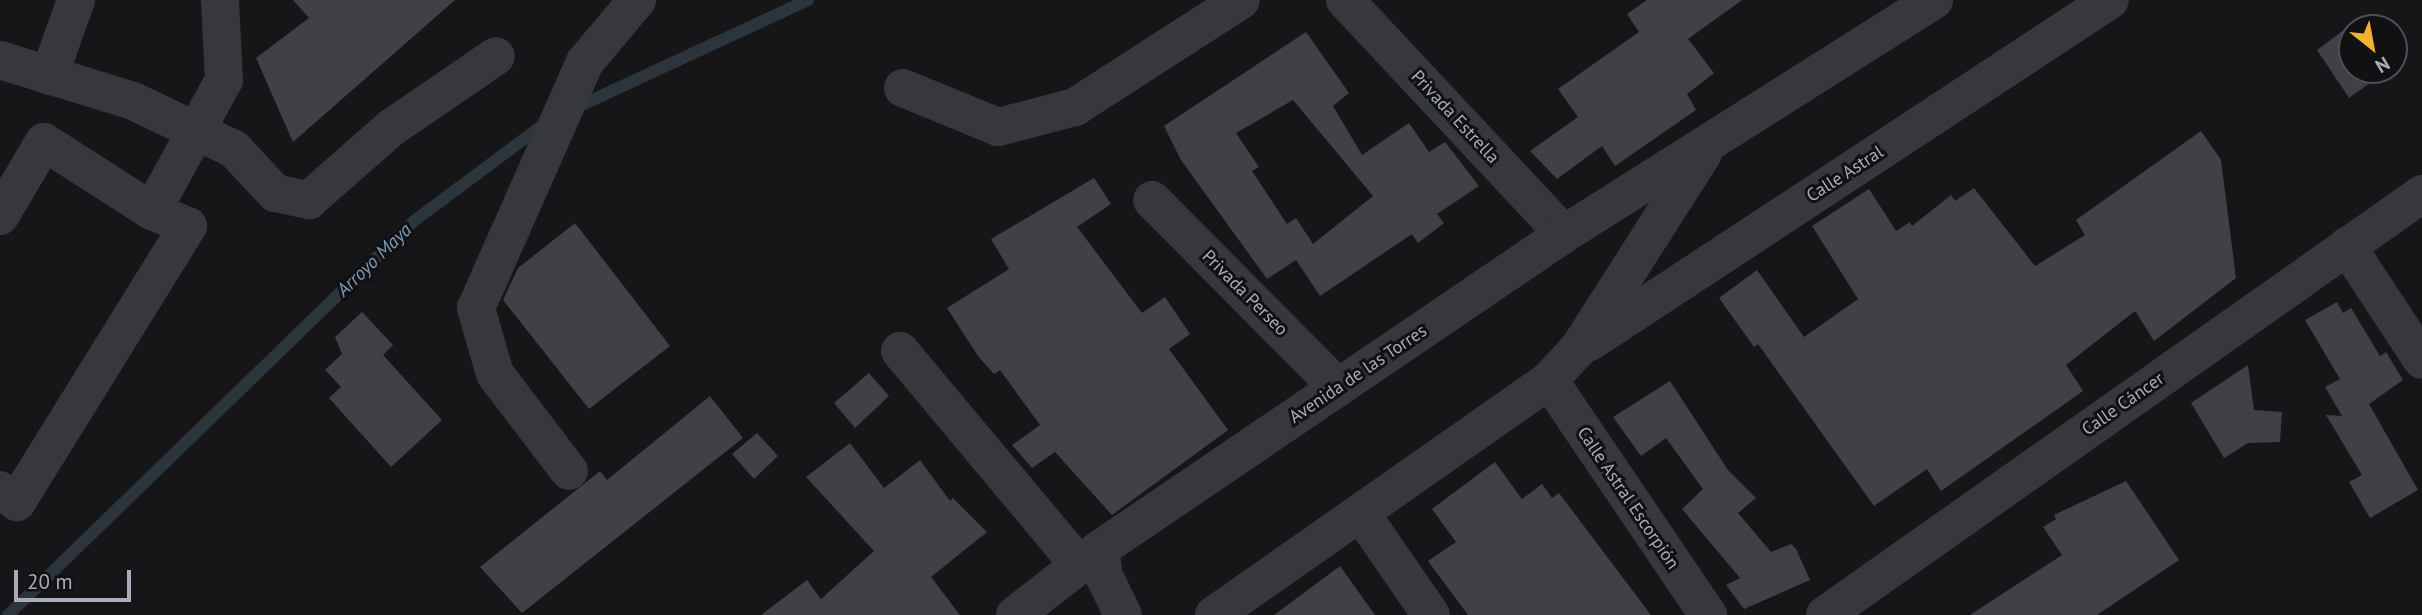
<!DOCTYPE html>
<html>
<head>
<meta charset="utf-8">
<style>
  body { margin:0 }
  #map { position:relative; width:2422px; height:615px; overflow:hidden; background:#161618; font-family:"PT Sans",sans-serif }
  div>[style] { position:absolute }
  [style*='--x'] { left:calc(var(--x)*1px); top:calc(var(--y)*1px); width:calc(var(--w)*1px); rotate:calc(var(--a)*1deg) }
  .stream>* { height:12px; margin:-6px; padding:0 6px; transform-origin:6px; border-radius:6px; background:#2c353c }
  .building>* { inset:0; background:#404145 }
  .minor>* { height:38px; margin:-19px; padding:0 19px; transform-origin:19px; border-radius:19px; background:#37383d }
  span { translate:-50% -50%; white-space:nowrap; text-align:center; line-height:1.15; -webkit-text-stroke:6px #111113; paint-order:stroke }
  .street-label { font-size:18px; color:#a8adb8 }
  .water-label { font-size:19px; color:#7f9bb3; font-style:italic }
  .north { position:absolute; left:2338px; top:14px; width:70px; height:70px; box-sizing:border-box; background:#111113; border:2px solid #4d4f55; border-radius:50%; rotate:149deg; font-size:19px; font-weight:700; line-height:28px; text-align:center; color:#a8adb8 }
  .north::after { content:''; display:block; margin:auto; width:24px; height:32px; background:#f2b134; clip-path:polygon(50% 0,100% 100%,50% 72%,0 100%) }
  .scale { position:absolute; left:14px; top:570px; width:117px; height:32px; box-sizing:border-box; border:4px solid #a8adb8; border-top:0; padding-left:9px; font-size:21px; line-height:24px; white-space:nowrap; color:#a8adb8; -webkit-text-stroke:5px #111113; paint-order:stroke }
</style>
</head>
<body>
<div id="map">
  <div class="stream">
    <i style="--x:573;--y:109;--w:259;--a:-24.9"></i>
    <i style="--x:8;--y:615;--w:566;--a:-44.14"></i>
    <i style="--x:414;--y:221;--w:162;--a:-36.7"></i>
  </div>
  <div class="building">
    <i style="clip-path:polygon(293px 0,455px 0,293px 142px,256px 58px,309px 18px)"></i>
    <i style="clip-path:polygon(1647px 0,1742px 0,1688px 39px,1714px 73px,1687px 94px,1696px 110px,1615px 166px,1602px 146px,1557px 179px,1530px 151px,1578px 117px,1558px 89px,1639px 32px,1627px 14px)"></i>
    <i style="clip-path:polygon(2364px 15px,2376px 15px,2385px 28px,2352px 28px,2352px 70px,2388px 70px,2349px 98px,2317px 50px)"></i>
    <i style="clip-path:polygon(evenodd,1306px 32px,1349px 93px,1333px 106px,1362px 155px,1409px 123px,1429px 152px,1445px 142px,1479px 186px,1437px 214px,1444px 223px,1418px 243px,1412px 234px,1320px 296px,1296px 260px,1267px 279px,1181px 160px,1164px 126px,1306px 32px,1293px 100px,1373px 196px,1313px 244px,1296px 218px,1287px 224px,1252px 171px,1259px 167px,1236px 133px,1293px 100px)"></i>
    <i style="clip-path:polygon(2201px 131px,2221px 160px,2236px 278px,2154px 341px,2135px 311px,2066px 365px,2083px 391px,1941px 491px,1927px 469px,1874px 506px,1758px 344px,1754px 347px,1719px 298px,1757px 270px,1804px 337px,1858px 299px,1812px 226px,1869px 189px,1896px 231px,1910px 222px,1912px 226px,1951px 195px,1955px 201px,1974px 188px,2035px 266px,2085px 235px,2076px 220px)"></i>
    <i style="clip-path:polygon(1094px 178px,1111px 204px,1077px 227px,1142px 313px,1165px 297px,1190px 334px,1169px 349px,1228px 430px,1112px 515px,1055px 452px,1032px 468px,1012px 445px,1040px 425px,1000px 370px,994px 374px,978px 356px,947px 308px,1009px 269px,991px 239px)"></i>
    <i style="clip-path:polygon(575px 223px,670px 346px,589px 409px,503px 300px,518px 268px)"></i>
    <i style="clip-path:polygon(2337px 302px,2343px 313px,2351px 308px,2380px 356px,2386px 352px,2403px 380px,2369px 404px,2418px 490px,2370px 518px,2349px 482px,2362px 475px,2326px 415px,2342px 416px,2325px 387px,2340px 379px,2305px 320px)"></i>
    <i style="clip-path:polygon(362px 312px,393px 345px,383px 355px,442px 420px,391px 467px,329px 398px,341px 387px,325px 370px,342px 354px,335px 337px)"></i>
    <i style="clip-path:polygon(2248px 365px,2254px 410px,2282px 412px,2280px 442px,2248px 443px,2224px 458px,2191px 403px)"></i>
    <i style="clip-path:polygon(869px 373px,889px 396px,855px 428px,834px 403px)"></i>
    <i style="clip-path:polygon(1670px 381px,1728px 470px,1756px 498px,1738px 513px,1771px 552px,1791px 544px,1796px 549px,1810px 580px,1744px 609px,1726px 585px,1740px 578px,1682px 509px,1703px 489px,1666px 438px,1641px 456px,1613px 417px)"></i>
    <i style="clip-path:polygon(710px 396px,743px 438px,522px 613px,480px 567px,600px 471px,607px 480px)"></i>
    <i style="clip-path:polygon(757px 433px,778px 456px,754px 479px,732px 454px)"></i>
    <i style="clip-path:polygon(850px 443px,884px 488px,920px 460px,950px 501px,953px 498px,987px 532px,931px 577px,960px 615px,761px 615px,807px 580px,821px 599px,874px 551px,806px 477px)"></i>
    <i style="clip-path:polygon(1495px 462px,1522px 499px,1542px 484px,1552px 498px,1559px 493px,1651px 615px,1468px 615px,1428px 561px,1456px 542px,1432px 509px)"></i>
    <i style="clip-path:polygon(2126px 481px,2179px 560px,2097px 615px,1970px 615px,2062px 555px,2043px 527px,2056px 519px,2054px 515px)"></i>
    <i style="clip-path:polygon(1340px 566px,1375px 615px,1274px 615px)"></i>
  </div>
  <div class="minor">
    <i style="--x:1345;--y:0;--w:320;--a:46.9"></i>
    <i style="--x:0;--y:60;--w:139;--a:17.1"></i>
    <i style="--x:133;--y:101;--w:112;--a:25.4"></i>
    <i style="--x:234;--y:149;--w:60;--a:47"></i>
    <i style="--x:275;--y:193;--w:35;--a:12"></i>
    <i style="--x:309;--y:200;--w:109;--a:-41.3"></i>
    <i style="--x:391;--y:128;--w:127;--a:-34.4"></i>
    <i style="--x:49;--y:76;--w:81;--a:-70.4"></i>
    <i style="--x:903;--y:88;--w:103;--a:22.3"></i>
    <i style="--x:998;--y:127;--w:80;--a:-14.6"></i>
    <i style="--x:1075;--y:107;--w:197;--a:-32.8"></i>
    <i style="--x:1152;--y:200;--w:264;--a:45.2"></i>
    <i style="--x:152;--y:211;--w:149;--a:-61.2"></i>
    <i style="--x:224;--y:80;--w:80;--a:-92.9"></i>
    <i style="--x:0;--y:216;--w:86;--a:-59.3"></i>
    <i style="--x:44;--y:142;--w:128;--a:32.6"></i>
    <i style="--x:152;--y:211;--w:39;--a:23"></i>
    <i style="--x:188;--y:226;--w:325;--a:121.8"></i>
    <i style="--x:17;--y:502;--w:21;--a:-145"></i>
    <i style="--x:2347;--y:246;--w:136;--a:56.7"></i>
    <i style="--x:1590;--y:342;--w:622;--a:-33.33"></i>
    <i style="--x:900;--y:351;--w:278;--a:50.1"></i>
    <i style="--x:1549;--y:380;--w:284;--a:55.9"></i>
    <i style="--x:569;--y:471;--w:122;--a:-127.3"></i>
    <i style="--x:495;--y:374;--w:69;--a:-106.1"></i>
    <i style="--x:476;--y:308;--w:269;--a:-66.1"></i>
    <i style="--x:585;--y:62;--w:81;--a:-50"></i>
    <i style="--x:1362;--y:515;--w:121;--a:55.4"></i>
    <i style="--x:1100;--y:549;--w:27;--a:82"></i>
    <i style="--x:1104;--y:576;--w:43;--a:64"></i>
    <i style="--x:1015;--y:615;--w:108;--a:-37.8"></i>
    <i style="--x:1100;--y:549;--w:561;--a:-34.17"></i>
    <i style="--x:1564;--y:234;--w:438;--a:-32.3"></i>
    <i style="--x:1214;--y:615;--w:409;--a:-35"></i>
    <i style="--x:1549;--y:380;--w:44;--a:-46.8"></i>
    <i style="--x:1579;--y:348;--w:231;--a:-57.5"></i>
    <i style="--x:1825;--y:615;--w:731;--a:-35.19"></i>
  </div>
  <div class="street-label">
    <span style="left:1455px;top:117px;rotate:47deg">Privada Estrella</span>
    <span style="left:1845px;top:174px;rotate:-33deg">Calle Astral</span>
    <span style="left:1245px;top:293px;rotate:45deg">Privada Perseo</span>
    <span style="left:1358px;top:374px;rotate:-34deg">Avenida de las Torres</span>
    <span style="left:2123px;top:404px;rotate:-35deg">Calle Cáncer</span>
    <span style="left:1628px;top:498px;rotate:56deg">Calle Astral Escorpión</span>
  </div>
  <div class="water-label">
    <span style="left:374px;top:260px;rotate:-44deg">Arroyo Maya</span>
  </div>
  <div class="north">N</div>
  <div class="scale">20 m</div>
</div>
</body>
</html>
